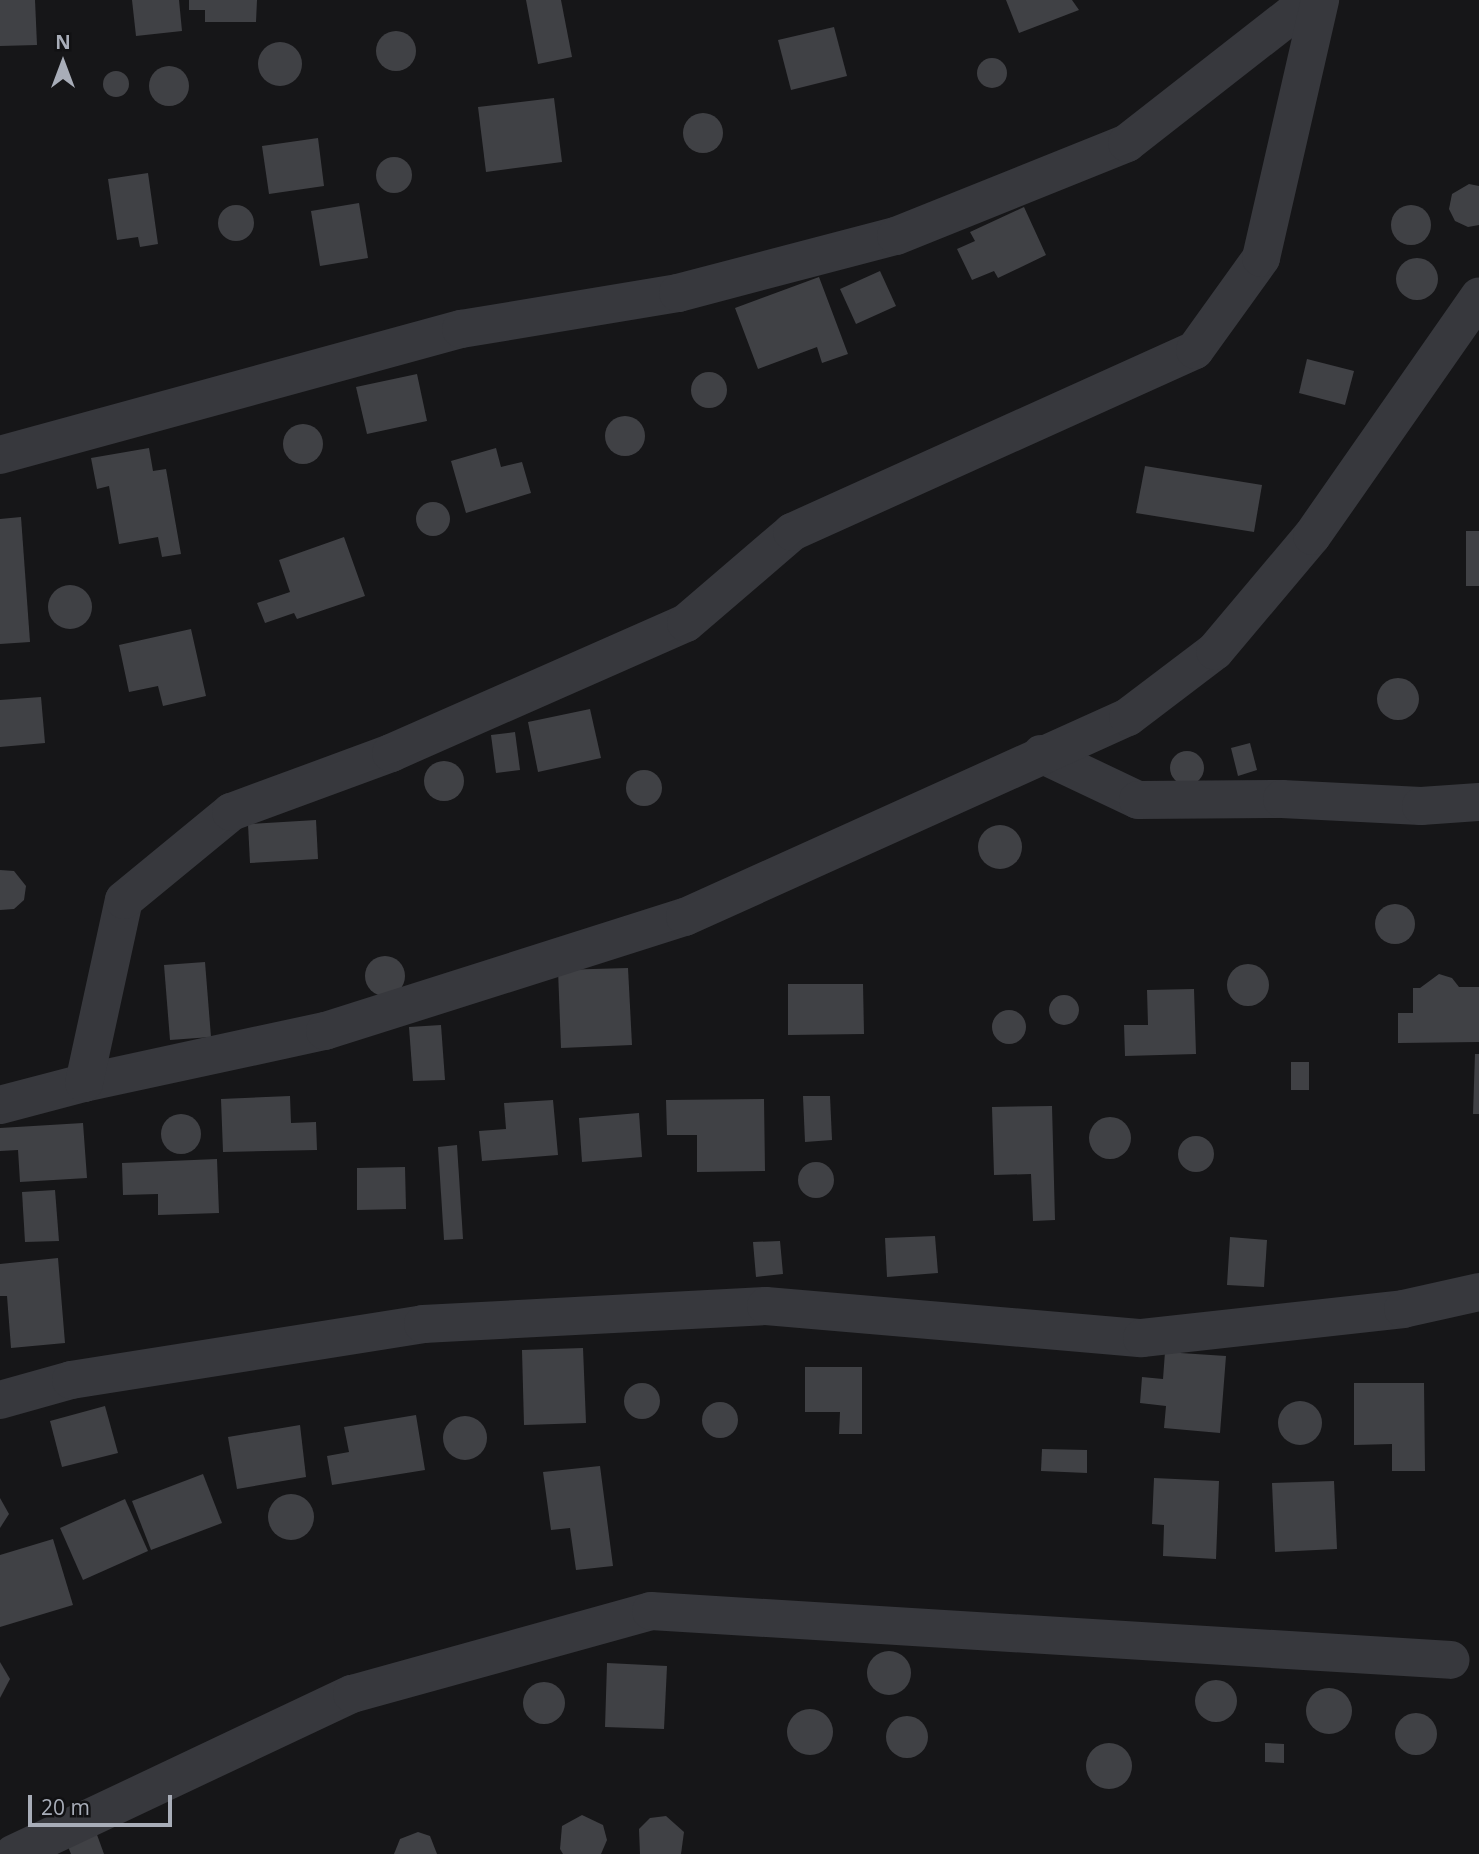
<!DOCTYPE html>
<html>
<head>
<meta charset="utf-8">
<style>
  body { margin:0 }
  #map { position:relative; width:1479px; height:1854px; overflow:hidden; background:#161618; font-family:"Open Sans",sans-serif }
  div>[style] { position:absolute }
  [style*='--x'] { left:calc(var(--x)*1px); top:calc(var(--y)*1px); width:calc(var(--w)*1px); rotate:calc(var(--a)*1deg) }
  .building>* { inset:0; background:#404145 }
  .round { border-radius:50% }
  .street>* { height:38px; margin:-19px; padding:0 19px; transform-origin:19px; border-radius:19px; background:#37383d }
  span { translate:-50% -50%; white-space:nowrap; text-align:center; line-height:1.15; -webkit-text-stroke:5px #111113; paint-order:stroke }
  .north { position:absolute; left:28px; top:28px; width:70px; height:70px; -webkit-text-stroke:5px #111113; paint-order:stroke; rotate:0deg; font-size:19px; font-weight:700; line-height:28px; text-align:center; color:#a8adb8 }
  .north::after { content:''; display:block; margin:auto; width:24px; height:32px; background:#a8adb8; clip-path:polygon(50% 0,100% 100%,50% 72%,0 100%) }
  .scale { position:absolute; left:28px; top:1795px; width:144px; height:32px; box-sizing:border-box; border:4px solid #a8adb8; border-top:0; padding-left:9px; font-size:21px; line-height:24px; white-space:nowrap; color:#a8adb8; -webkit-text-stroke:5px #111113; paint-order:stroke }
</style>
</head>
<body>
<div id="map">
  <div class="building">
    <i style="clip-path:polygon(0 0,35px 0,37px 45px,0 46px)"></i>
    <i style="clip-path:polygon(132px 0,179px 0,182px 31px,136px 36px)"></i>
    <i style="clip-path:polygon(189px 0,257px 0,256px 22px,205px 22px,205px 10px,189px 10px)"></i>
    <i style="clip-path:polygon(526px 0,561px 0,572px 57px,538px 64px)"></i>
    <i style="clip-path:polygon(1006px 0,1072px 0,1079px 10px,1019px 33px)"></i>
    <i style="clip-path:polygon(834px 27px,847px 76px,791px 90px,778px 40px)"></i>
    <i class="round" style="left:376px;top:31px;width:40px;height:40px"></i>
    <i class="round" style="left:258px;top:42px;width:44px;height:44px"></i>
    <i class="round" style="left:977px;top:58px;width:30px;height:30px"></i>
    <i class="round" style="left:149px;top:66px;width:40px;height:40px"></i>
    <i class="round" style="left:103px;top:71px;width:26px;height:26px"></i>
    <i style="clip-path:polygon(554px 98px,562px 162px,486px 172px,478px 107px)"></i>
    <i class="round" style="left:683px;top:113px;width:40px;height:40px"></i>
    <i style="clip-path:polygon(318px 138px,324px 186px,269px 194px,262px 146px)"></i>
    <i class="round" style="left:376px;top:157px;width:36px;height:36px"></i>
    <i style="clip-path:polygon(148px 173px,158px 244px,140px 247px,138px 237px,117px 240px,108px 179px)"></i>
    <i style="clip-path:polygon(1469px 184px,1479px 186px,1479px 225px,1468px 227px,1455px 221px,1449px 209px,1452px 194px)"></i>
    <i style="clip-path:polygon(359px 203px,368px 258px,320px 266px,311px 211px)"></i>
    <i class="round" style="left:1391px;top:205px;width:40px;height:40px"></i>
    <i class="round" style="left:218px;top:205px;width:36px;height:36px"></i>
    <i style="clip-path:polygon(1024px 207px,1046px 255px,998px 278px,994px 271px,972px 280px,957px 249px,975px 241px,970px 232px)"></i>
    <i class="round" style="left:1396px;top:258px;width:42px;height:42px"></i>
    <i style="clip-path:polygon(880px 271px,896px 306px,856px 324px,840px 289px)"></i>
    <i style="clip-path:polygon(819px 277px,848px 354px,822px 363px,817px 347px,758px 369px,735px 308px)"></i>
    <i style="clip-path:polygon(1307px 359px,1354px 371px,1345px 405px,1299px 393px)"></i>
    <i class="round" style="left:691px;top:372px;width:36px;height:36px"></i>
    <i style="clip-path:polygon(417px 374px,427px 421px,367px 434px,356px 387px)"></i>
    <i class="round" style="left:605px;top:416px;width:40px;height:40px"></i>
    <i class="round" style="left:283px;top:424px;width:40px;height:40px"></i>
    <i style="clip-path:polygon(149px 448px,153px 471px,166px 469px,181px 554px,162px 557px,158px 537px,119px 544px,109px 486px,97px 489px,91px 458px)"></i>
    <i style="clip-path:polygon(496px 448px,501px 467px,522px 462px,531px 493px,466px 513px,451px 461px)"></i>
    <i style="clip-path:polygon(1145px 466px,1262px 485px,1254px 532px,1136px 513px)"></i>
    <i class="round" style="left:416px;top:502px;width:34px;height:34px"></i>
    <i style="clip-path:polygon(21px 517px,30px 642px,0 644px,0 519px)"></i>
    <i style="clip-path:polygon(1466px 531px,1479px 531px,1479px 586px,1466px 586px)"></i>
    <i style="clip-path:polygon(344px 537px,365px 596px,297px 619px,294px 613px,265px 623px,257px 603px,290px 592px,279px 560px)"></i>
    <i class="round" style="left:48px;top:585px;width:44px;height:44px"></i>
    <i style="clip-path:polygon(191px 629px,206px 696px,163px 706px,158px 686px,129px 692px,119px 645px)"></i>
    <i class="round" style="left:1377px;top:678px;width:42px;height:42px"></i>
    <i style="clip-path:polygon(41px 697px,45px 743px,0 747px,0 700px)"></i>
    <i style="clip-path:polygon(590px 709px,601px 758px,538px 772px,528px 722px)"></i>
    <i style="clip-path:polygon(515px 732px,520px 770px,496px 773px,491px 735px)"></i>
    <i style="clip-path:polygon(1250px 743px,1257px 770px,1238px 776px,1231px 748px)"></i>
    <i class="round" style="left:1170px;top:751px;width:34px;height:34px"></i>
    <i class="round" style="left:424px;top:761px;width:40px;height:40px"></i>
    <i class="round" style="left:626px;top:770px;width:36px;height:36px"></i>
    <i style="clip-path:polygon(316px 820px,318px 859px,250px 863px,248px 824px)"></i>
    <i class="round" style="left:978px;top:825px;width:44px;height:44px"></i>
    <i style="clip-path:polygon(0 870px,14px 871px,26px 886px,24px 900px,14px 909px,0 910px)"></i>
    <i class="round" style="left:1375px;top:904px;width:40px;height:40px"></i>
    <i class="round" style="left:365px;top:956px;width:40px;height:40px"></i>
    <i style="clip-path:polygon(205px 962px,211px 1037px,170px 1040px,164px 965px)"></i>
    <i class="round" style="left:1227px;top:964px;width:42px;height:42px"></i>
    <i style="clip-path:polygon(628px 968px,632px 1045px,561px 1048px,558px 970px)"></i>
    <i style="clip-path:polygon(1439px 974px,1452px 978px,1459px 987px,1479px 987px,1479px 1042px,1398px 1043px,1398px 1013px,1413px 1013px,1413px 988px,1420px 988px)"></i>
    <i style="clip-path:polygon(788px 984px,863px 984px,864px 1034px,788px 1035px)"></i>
    <i style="clip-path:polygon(1194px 989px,1196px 1054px,1125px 1056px,1124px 1025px,1148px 1025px,1147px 990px)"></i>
    <i class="round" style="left:1049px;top:995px;width:30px;height:30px"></i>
    <i class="round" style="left:992px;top:1010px;width:34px;height:34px"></i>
    <i style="clip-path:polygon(441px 1025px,445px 1080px,413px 1081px,409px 1027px)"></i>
    <i style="clip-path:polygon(1475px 1054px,1479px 1054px,1479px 1114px,1473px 1114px)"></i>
    <i style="clip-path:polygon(1291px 1062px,1309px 1062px,1309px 1090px,1291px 1090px)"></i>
    <i style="clip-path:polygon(290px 1096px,291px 1123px,316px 1122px,317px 1150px,223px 1152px,221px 1099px)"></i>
    <i style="clip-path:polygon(803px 1096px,830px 1096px,832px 1140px,805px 1142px)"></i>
    <i style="clip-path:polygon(764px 1099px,765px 1171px,697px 1172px,697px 1135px,667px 1135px,666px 1100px)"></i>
    <i style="clip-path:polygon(553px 1100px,558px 1155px,482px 1161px,479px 1131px,506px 1129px,504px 1103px)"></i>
    <i style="clip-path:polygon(1052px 1106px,1055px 1220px,1033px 1221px,1031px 1174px,994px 1175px,992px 1107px)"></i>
    <i style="clip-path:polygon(639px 1113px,642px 1157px,582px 1162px,579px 1118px)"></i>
    <i class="round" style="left:161px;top:1114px;width:40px;height:40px"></i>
    <i class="round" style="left:1089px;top:1117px;width:42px;height:42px"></i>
    <i style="clip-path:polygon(83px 1123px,87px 1178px,20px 1182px,18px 1150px,0 1151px,0 1128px)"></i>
    <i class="round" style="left:1178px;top:1136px;width:36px;height:36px"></i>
    <i style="clip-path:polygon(457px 1145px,463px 1239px,444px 1240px,438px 1147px)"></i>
    <i style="clip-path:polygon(217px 1159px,219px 1213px,158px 1215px,158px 1194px,123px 1195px,122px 1163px)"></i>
    <i class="round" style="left:798px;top:1162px;width:36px;height:36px"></i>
    <i style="clip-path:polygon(405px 1167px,406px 1209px,357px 1210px,357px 1168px)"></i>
    <i style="clip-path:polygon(55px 1190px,59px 1241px,25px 1242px,22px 1192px)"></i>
    <i style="clip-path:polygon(935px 1236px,938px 1273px,887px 1277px,885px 1238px)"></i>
    <i style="clip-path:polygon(1230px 1237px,1267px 1240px,1264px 1287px,1227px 1285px)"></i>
    <i style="clip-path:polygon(780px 1241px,783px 1274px,756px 1277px,753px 1242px)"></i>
    <i style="clip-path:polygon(58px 1258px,65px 1343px,11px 1348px,7px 1296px,0 1296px,0 1264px)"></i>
    <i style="clip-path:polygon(583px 1348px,586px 1423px,524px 1425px,522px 1350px)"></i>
    <i style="clip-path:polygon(1165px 1352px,1226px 1356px,1220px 1433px,1164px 1428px,1166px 1406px,1140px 1403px,1142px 1377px,1163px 1379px)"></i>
    <i style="clip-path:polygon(805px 1367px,862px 1367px,862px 1434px,839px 1434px,840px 1412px,805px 1412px)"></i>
    <i class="round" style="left:624px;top:1383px;width:36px;height:36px"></i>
    <i style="clip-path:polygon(1354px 1383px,1424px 1383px,1425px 1471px,1392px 1471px,1392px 1444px,1354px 1445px)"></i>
    <i class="round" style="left:1278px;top:1401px;width:44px;height:44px"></i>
    <i class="round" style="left:702px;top:1402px;width:36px;height:36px"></i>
    <i style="clip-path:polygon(105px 1406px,118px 1453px,62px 1467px,50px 1421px)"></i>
    <i style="clip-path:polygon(416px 1415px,425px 1470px,332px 1485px,327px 1456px,349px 1452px,344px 1427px)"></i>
    <i class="round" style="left:443px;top:1416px;width:44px;height:44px"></i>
    <i style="clip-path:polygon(300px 1425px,306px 1477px,237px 1489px,228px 1437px)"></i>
    <i style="clip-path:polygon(1042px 1449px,1087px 1450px,1087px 1473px,1041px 1471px)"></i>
    <i style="clip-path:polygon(600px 1466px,613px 1566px,576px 1570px,570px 1528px,551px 1530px,543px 1472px)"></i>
    <i style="clip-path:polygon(203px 1474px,222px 1523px,151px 1550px,132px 1501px)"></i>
    <i style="clip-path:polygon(1154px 1478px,1219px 1481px,1216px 1559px,1163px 1556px,1164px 1525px,1152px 1524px)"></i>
    <i style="clip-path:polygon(1334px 1481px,1337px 1549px,1275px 1552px,1272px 1483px)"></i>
    <i class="round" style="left:268px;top:1494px;width:46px;height:46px"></i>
    <i style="clip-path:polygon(0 1498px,9px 1514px,0 1528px)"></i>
    <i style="clip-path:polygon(125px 1499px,148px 1551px,83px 1580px,60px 1528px)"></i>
    <i style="clip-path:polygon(53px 1539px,73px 1605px,0 1627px,0 1555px)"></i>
    <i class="round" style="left:867px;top:1651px;width:44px;height:44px"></i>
    <i style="clip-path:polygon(0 1662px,10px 1679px,0 1698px)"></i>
    <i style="clip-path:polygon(607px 1663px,667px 1666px,664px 1729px,605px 1727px)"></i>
    <i class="round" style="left:1195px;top:1680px;width:42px;height:42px"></i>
    <i class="round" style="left:523px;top:1682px;width:42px;height:42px"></i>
    <i class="round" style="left:1306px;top:1688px;width:46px;height:46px"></i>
    <i class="round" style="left:787px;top:1709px;width:46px;height:46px"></i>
    <i class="round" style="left:1395px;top:1713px;width:42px;height:42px"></i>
    <i class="round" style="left:886px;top:1716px;width:42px;height:42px"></i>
    <i class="round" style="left:1086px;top:1743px;width:46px;height:46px"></i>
    <i style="clip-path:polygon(1265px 1743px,1284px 1744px,1284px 1763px,1265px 1762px)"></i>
    <i style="clip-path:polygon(582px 1815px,603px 1825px,607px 1840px,601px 1854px,563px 1854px,560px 1849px,562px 1826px)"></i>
    <i style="clip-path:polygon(666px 1816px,684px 1832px,681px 1854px,640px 1854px,639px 1829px,650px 1818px)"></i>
    <i style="clip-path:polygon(96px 1832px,104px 1854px,71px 1854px,67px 1844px)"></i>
    <i style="clip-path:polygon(418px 1832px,430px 1836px,437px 1854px,394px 1854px,400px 1839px)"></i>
  </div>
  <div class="street">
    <i style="--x:0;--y:455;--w:478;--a:-15.3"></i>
    <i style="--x:461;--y:329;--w:220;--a:-9.4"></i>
    <i style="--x:678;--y:293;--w:225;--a:-14.7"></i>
    <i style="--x:896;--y:236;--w:249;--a:-21.9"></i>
    <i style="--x:1127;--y:143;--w:232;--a:-38"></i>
    <i style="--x:1041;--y:754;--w:107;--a:25.4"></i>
    <i style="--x:1138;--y:800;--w:144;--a:-0.4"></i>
    <i style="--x:1282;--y:799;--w:139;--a:2.9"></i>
    <i style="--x:1421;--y:806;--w:58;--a:-3.9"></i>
    <i style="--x:84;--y:1083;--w:247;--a:-12.2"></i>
    <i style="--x:325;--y:1031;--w:378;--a:-17.6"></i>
    <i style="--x:685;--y:917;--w:486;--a:-24.3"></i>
    <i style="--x:1128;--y:717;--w:109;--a:-37.2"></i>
    <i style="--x:1215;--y:651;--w:150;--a:-49.9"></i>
    <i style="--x:1312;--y:536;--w:292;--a:-55.1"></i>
    <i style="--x:0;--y:1105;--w:87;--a:-14.7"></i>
    <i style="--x:84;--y:1083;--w:187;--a:-77.7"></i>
    <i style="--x:124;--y:900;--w:139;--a:-39.4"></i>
    <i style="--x:231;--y:812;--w:171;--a:-20.2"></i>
    <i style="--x:391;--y:753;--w:322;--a:-23.8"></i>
    <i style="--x:686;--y:623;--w:140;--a:-40.6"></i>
    <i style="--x:792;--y:532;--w:442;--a:-24.3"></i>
    <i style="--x:1195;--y:350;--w:113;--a:-54.3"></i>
    <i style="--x:1261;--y:258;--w:265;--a:-77.1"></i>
    <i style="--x:0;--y:1400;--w:74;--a:-15.7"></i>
    <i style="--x:71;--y:1380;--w:356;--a:-9"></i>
    <i style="--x:423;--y:1324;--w:343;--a:-3"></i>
    <i style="--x:766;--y:1306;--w:377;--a:4.9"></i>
    <i style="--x:1142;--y:1338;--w:263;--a:-6.3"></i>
    <i style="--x:1403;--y:1309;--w:78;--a:-12.6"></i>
    <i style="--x:13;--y:1854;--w:375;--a:-25.3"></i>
    <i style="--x:352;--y:1694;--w:310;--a:-15.5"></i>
    <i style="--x:651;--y:1611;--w:801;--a:3.5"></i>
  </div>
  <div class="north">N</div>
  <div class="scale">20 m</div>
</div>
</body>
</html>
